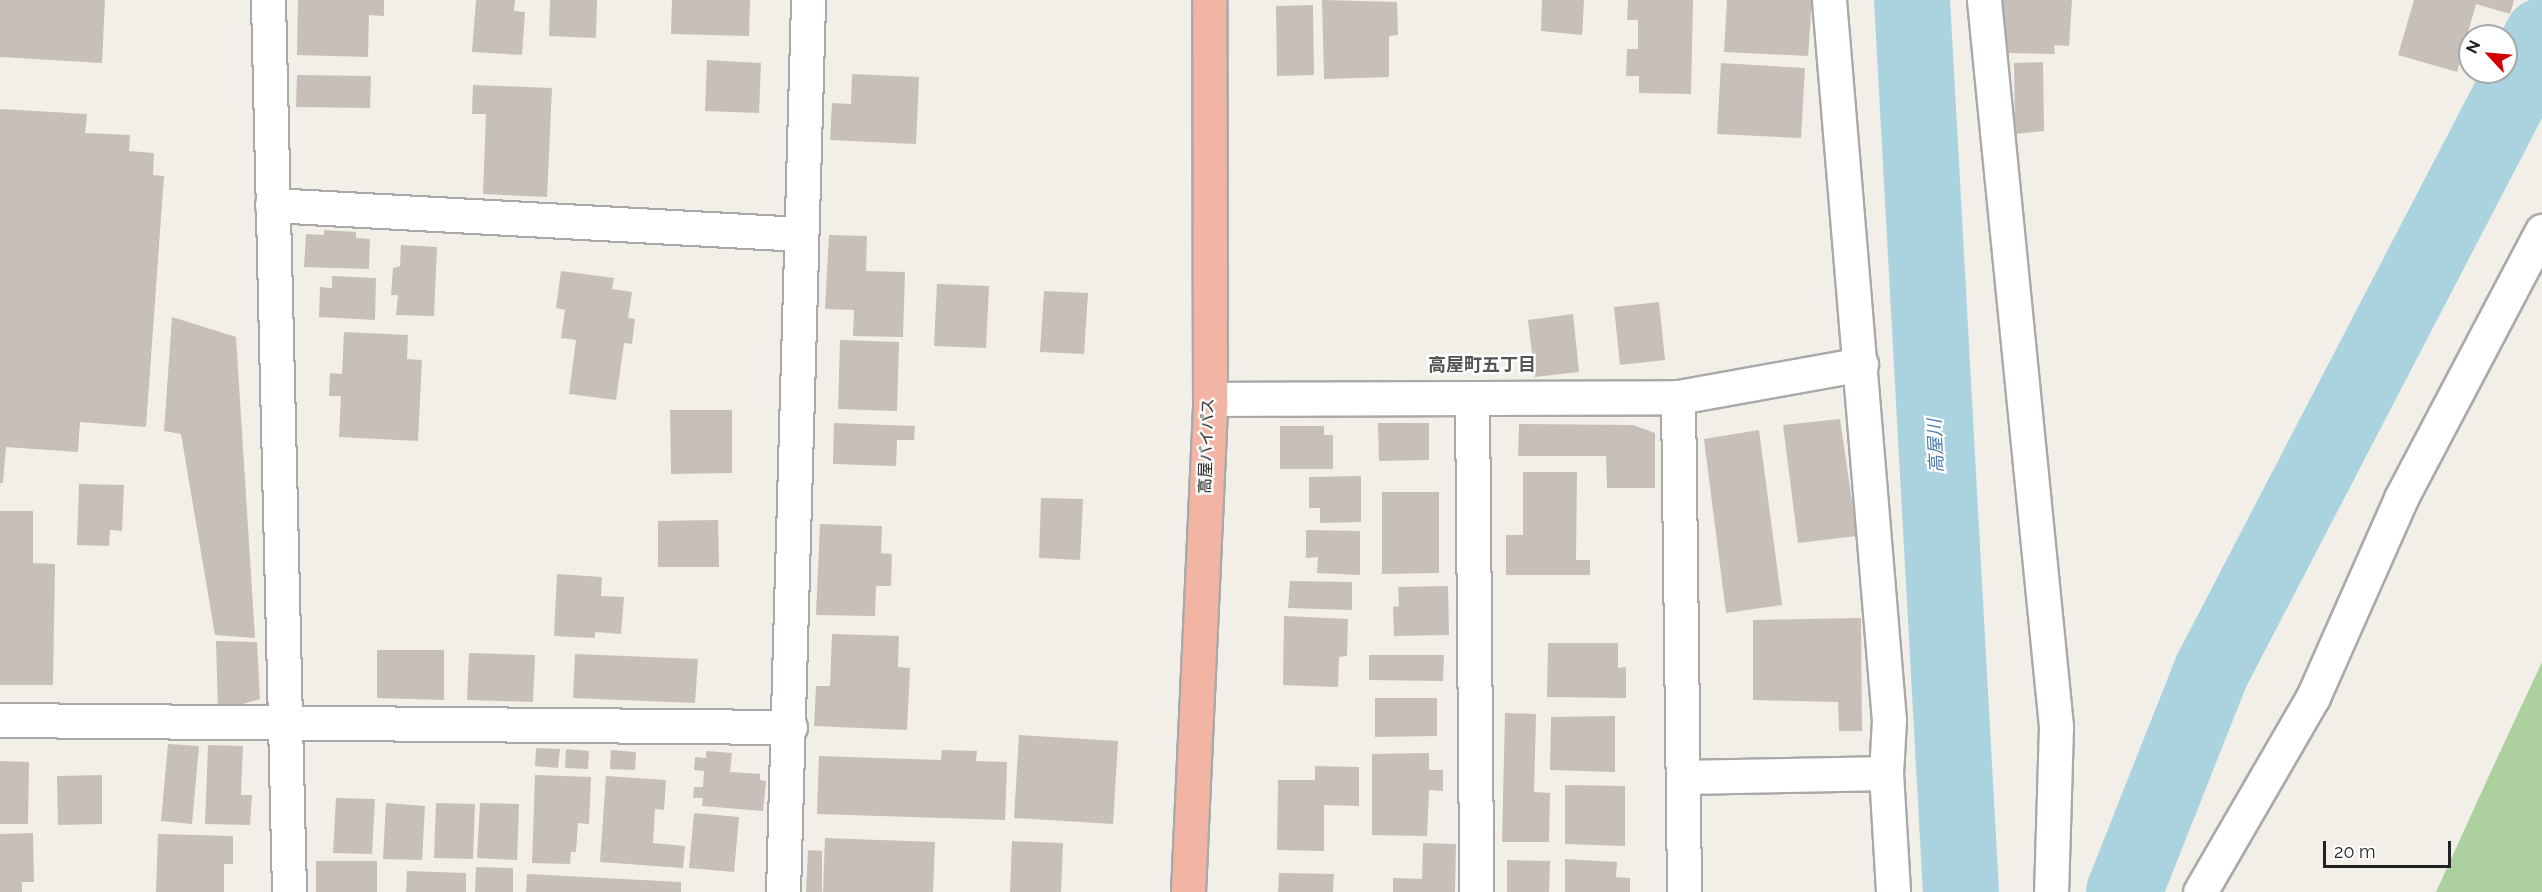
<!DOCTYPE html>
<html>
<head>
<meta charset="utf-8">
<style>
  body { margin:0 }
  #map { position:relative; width:2542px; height:892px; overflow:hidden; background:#f2efe9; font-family:Raleway,"Noto Sans JP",sans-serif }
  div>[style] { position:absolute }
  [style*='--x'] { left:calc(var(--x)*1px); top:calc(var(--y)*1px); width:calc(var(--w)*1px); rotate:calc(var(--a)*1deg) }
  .forest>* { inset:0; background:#add19e }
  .river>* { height:76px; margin:-38px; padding:0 38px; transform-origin:38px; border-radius:38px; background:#aad3df }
  .building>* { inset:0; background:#c7bfb8 }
  .roads { filter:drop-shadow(2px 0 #a9a9a9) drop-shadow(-2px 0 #a9a9a9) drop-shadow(0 2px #a9a9a9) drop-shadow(0 -2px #a9a9a9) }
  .minor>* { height:33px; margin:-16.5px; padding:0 16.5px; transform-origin:16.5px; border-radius:16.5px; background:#fff }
  .trunk>* { height:33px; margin:-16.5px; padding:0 16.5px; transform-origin:16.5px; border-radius:16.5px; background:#f2b4a3 }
  span { translate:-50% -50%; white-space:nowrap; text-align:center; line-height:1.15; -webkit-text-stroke:4.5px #fff; paint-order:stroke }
  .street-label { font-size:16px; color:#222 }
  .neighbourhood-label { font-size:18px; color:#555; font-weight:700 }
  .water-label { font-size:18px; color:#4a7aab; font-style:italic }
  .north { position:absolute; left:2458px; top:24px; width:60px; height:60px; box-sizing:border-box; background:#fff; border:2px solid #a7a7a7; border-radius:50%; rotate:296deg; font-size:16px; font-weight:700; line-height:24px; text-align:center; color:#222 }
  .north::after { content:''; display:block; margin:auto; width:21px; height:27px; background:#d40000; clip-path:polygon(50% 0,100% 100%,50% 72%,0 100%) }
  .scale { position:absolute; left:2323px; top:841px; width:128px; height:27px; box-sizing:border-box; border:3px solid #222; border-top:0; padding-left:8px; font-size:18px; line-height:21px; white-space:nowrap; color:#222; -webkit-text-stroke:4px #fff; paint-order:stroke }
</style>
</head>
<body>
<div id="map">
  <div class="forest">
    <i style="clip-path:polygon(2542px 662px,2542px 892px,2436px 892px,2493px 767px)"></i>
  </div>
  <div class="river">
    <i style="--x:1912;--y:0;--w:893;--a:86.86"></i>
    <i style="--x:2124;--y:892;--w:237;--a:-68.4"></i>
    <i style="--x:2211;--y:672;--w:717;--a:-62.51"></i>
  </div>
  <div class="building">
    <i style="clip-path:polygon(0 0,105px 0,102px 63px,0 57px)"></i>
    <i style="clip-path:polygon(298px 0,384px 0,384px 16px,369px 15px,368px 57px,297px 55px)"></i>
    <i style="clip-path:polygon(476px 0,515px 0,514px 11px,525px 12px,522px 55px,472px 52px)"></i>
    <i style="clip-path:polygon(550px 0,597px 0,596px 38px,549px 36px)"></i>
    <i style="clip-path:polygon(672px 0,750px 0,749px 36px,671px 34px)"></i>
    <i style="clip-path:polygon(1322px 0,1397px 2px,1398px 35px,1389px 36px,1389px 77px,1324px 79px)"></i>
    <i style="clip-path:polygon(1542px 0,1584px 0,1582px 35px,1541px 31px)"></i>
    <i style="clip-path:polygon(1628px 0,1693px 0,1691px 94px,1639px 93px,1639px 76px,1626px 76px,1627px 49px,1638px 49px,1638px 20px,1627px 20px)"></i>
    <i style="clip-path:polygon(1727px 0,1812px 0,1808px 56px,1724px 52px)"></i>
    <i style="clip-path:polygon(2000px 0,2072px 0,2069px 46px,2054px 45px,2055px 54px,2006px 53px)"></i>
    <i style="clip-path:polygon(2414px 0,2514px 0,2510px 14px,2476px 4px,2457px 72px,2398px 55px)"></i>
    <i style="clip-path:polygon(1313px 5px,1314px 75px,1277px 76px,1276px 6px)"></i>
    <i style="clip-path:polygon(707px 60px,761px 63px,759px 113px,705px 111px)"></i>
    <i style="clip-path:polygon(2043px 62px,2044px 131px,2015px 134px,2014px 63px)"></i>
    <i style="clip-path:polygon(1721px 63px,1805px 68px,1801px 138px,1717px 134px)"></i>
    <i style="clip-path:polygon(852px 74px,919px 77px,916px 144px,830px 140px,832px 103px,851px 104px)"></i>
    <i style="clip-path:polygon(297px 75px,371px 76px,370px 108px,296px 107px)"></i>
    <i style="clip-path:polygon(473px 85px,552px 88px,547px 197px,483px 194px,486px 114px,472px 114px)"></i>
    <i style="clip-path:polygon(0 109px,87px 114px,85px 133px,130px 135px,129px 151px,154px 153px,153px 175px,164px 176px,146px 427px,80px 422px,78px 452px,6px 447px,3px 483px,0 483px)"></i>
    <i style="clip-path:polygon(324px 230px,356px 232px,356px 238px,370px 239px,369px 269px,304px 267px,306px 234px,324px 235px)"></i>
    <i style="clip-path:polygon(829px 235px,867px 236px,866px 271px,905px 272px,903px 337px,853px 336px,854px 310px,825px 309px)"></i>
    <i style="clip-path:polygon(401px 245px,437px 247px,434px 316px,396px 315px,398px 295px,391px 295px,393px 268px,400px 266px)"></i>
    <i style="clip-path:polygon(561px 271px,614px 278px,612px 289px,632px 292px,628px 318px,635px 319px,632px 344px,624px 343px,616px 400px,569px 394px,576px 340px,561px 338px,565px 310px,556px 308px)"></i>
    <i style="clip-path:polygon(332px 276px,376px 278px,375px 320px,319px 317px,320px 287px,332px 288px)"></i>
    <i style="clip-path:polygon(937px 284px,989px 286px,986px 348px,934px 346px)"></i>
    <i style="clip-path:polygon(1044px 291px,1088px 293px,1084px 354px,1040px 352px)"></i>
    <i style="clip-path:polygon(1659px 302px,1665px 360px,1620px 365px,1614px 307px)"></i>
    <i style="clip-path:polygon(1573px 314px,1579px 372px,1535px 377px,1528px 320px)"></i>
    <i style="clip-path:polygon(172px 317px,236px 337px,255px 638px,215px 635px,181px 434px,164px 431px)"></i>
    <i style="clip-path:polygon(344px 332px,408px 335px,407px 359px,422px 360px,418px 441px,339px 437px,341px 396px,329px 396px,330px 373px,342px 374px)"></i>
    <i style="clip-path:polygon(840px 340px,899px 342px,897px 411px,838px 409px)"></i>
    <i style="clip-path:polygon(670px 410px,732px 410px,732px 473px,671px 474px)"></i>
    <i style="clip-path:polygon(1840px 419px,1857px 536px,1798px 543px,1783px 425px)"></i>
    <i style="clip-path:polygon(834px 423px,915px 426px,914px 440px,897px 440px,896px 466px,833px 464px)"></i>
    <i style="clip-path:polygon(1378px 423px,1429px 423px,1429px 460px,1379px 461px)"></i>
    <i style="clip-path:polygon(1519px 424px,1633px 425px,1655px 433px,1655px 488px,1607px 488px,1606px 456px,1518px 456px)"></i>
    <i style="clip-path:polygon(1280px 426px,1324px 426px,1324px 435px,1333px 435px,1333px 469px,1280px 469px)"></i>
    <i style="clip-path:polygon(1759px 430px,1782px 605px,1726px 613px,1704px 439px)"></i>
    <i style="clip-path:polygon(1523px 472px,1577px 472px,1576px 560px,1590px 560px,1590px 575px,1506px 575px,1506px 535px,1523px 535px)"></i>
    <i style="clip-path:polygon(1361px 476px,1361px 522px,1320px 523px,1320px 508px,1309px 508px,1309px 477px)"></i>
    <i style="clip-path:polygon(79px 484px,124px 485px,122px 531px,110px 530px,109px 546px,77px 545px)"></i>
    <i style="clip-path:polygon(1382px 492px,1439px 492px,1439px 573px,1382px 574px)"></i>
    <i style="clip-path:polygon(1041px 498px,1083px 499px,1080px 560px,1039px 558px)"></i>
    <i style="clip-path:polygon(0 511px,33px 511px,33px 563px,55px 564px,53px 685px,0 685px)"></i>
    <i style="clip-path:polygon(718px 520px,719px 567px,658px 567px,658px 521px)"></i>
    <i style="clip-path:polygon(820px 524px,882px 526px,881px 553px,892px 554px,891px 586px,876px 586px,875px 616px,816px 615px)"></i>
    <i style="clip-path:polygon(1306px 530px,1360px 531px,1360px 575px,1317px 573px,1318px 557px,1306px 558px)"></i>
    <i style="clip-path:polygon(557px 574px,602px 577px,601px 596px,624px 597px,621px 634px,595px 632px,595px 638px,554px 636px)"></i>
    <i style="clip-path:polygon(1290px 581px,1352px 582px,1352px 610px,1288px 608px)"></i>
    <i style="clip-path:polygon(1448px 586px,1449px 635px,1394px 636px,1393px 607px,1399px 606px,1398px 587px)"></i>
    <i style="clip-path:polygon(1284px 616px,1348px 619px,1347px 656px,1339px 657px,1338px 687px,1283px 685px)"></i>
    <i style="clip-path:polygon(1861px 618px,1862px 731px,1839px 731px,1838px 702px,1753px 700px,1753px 620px)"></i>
    <i style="clip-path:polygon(832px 634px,899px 636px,898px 667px,910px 668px,907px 730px,814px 726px,816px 686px,830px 686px)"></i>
    <i style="clip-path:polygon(216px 641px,257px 642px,260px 699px,218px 711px)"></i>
    <i style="clip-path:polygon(1548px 643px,1618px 643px,1618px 668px,1626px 667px,1626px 698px,1547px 697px)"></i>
    <i style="clip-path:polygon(377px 650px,444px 650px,444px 700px,377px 698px)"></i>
    <i style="clip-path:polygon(469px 653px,535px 655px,533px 702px,467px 700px)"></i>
    <i style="clip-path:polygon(575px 654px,698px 659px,695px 703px,573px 698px)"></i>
    <i style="clip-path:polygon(1369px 655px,1444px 655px,1443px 681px,1369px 680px)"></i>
    <i style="clip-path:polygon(1375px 698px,1437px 698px,1437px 736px,1375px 737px)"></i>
    <i style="clip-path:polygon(1505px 713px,1536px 714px,1534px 792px,1550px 793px,1549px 842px,1502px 842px)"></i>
    <i style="clip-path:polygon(1615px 716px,1615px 772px,1550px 770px,1551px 717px)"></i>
    <i style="clip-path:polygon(1019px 735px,1118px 741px,1113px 824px,1014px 818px)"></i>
    <i style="clip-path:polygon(168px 744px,199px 746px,192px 824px,161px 821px)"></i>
    <i style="clip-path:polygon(208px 745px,243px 746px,241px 795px,252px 795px,250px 825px,205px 824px)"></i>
    <i style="clip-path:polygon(536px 748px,560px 749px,558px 768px,535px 766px)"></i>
    <i style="clip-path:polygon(566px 749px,589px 751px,588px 769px,565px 768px)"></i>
    <i style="clip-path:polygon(611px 750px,636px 752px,635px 770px,610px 769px)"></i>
    <i style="clip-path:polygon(942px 750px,977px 751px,976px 761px,1007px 762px,1005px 820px,817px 814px,819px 756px,941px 760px)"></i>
    <i style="clip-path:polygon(706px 751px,732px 753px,730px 772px,760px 774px,760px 780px,766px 781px,763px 811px,702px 806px,703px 798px,693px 798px,694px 787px,703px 787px,704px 771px,694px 770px,695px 757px,706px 758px)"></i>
    <i style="clip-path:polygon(1429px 753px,1429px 770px,1443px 770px,1443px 791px,1429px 790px,1427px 836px,1372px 835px,1372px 754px)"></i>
    <i style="clip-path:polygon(0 761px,29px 762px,28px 824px,0 824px)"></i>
    <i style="clip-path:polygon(1315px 766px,1359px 767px,1359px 806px,1324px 805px,1324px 851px,1277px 850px,1278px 780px,1315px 780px)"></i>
    <i style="clip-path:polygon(102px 775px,102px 824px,58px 825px,57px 776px)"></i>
    <i style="clip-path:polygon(535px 775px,591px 777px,589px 824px,578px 823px,576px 852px,571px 852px,570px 864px,532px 863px)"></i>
    <i style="clip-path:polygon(606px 776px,666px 780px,664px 810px,655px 809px,653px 843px,685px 846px,683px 868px,600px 862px)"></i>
    <i style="clip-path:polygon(1565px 785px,1625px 786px,1625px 846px,1565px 844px)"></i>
    <i style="clip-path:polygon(336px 798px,375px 799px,372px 854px,333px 853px)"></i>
    <i style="clip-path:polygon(386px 803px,425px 806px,422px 860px,383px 859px)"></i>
    <i style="clip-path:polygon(436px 803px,475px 804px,473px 859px,434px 858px)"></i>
    <i style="clip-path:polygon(480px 803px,519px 804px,517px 860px,477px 858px)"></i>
    <i style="clip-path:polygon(694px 813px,739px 817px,734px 872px,689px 868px)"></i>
    <i style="clip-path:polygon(33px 833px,34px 882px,22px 882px,22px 892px,0 892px,0 834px)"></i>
    <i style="clip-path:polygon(158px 834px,233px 836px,233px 864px,224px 864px,224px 892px,156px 892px)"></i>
    <i style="clip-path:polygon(825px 838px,935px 842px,933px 892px,823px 892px)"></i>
    <i style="clip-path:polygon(1012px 841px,1063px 843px,1061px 892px,1010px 892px)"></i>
    <i style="clip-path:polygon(1423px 843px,1456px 844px,1455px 892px,1393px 892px,1393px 878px,1422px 879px)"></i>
    <i style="clip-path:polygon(808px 850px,822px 851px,822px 892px,806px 892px)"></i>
    <i style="clip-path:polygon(1565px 859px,1617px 862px,1616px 877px,1630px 878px,1630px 892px,1565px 892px)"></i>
    <i style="clip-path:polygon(1507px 860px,1550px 861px,1549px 892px,1507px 892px)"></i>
    <i style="clip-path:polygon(316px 861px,377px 861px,377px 892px,316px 892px)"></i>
    <i style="clip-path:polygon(476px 867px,513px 868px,513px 892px,475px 892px)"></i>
    <i style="clip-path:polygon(407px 871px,466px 873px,466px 892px,406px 892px)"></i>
    <i style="clip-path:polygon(1279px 873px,1334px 874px,1333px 892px,1278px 892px)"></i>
    <i style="clip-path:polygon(527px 874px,681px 882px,681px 892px,526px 892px)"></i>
  </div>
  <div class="roads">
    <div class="minor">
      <i style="--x:268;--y:0;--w:892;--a:88.65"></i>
      <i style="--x:1829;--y:0;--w:722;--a:85.24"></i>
      <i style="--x:1889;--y:720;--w:53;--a:93.2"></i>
      <i style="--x:1886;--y:773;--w:119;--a:86.6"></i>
      <i style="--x:1984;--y:0;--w:730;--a:84.34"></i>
      <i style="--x:2056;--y:726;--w:166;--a:91.7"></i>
      <i style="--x:272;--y:205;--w:529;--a:3.14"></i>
      <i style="--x:1678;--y:397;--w:495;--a:89.3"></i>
      <i style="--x:1210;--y:399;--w:468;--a:-0.2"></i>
      <i style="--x:1678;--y:397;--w:186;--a:-10.2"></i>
      <i style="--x:1472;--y:399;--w:493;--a:89.5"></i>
      <i style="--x:0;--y:720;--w:790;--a:0.51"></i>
      <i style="--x:1686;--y:777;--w:200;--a:-1.1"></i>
      <i style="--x:783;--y:892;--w:892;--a:-88.39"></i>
      <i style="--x:2200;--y:892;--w:225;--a:-59.9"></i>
      <i style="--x:2313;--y:697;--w:218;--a:-66.1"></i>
      <i style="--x:2401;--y:498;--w:302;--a:-62.2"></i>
    </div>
    <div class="trunk">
      <i style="--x:1188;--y:892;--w:493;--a:-87.4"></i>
      <i style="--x:1210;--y:399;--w:399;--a:-90.1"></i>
    </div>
  </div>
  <div class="street-label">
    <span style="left:1207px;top:446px;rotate:-88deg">高屋バイパス</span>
  </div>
  <div class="neighbourhood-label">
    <span style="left:1482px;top:365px">高屋町五丁目</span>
  </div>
  <div class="water-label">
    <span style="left:1936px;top:446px;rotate:-93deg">高屋川</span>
  </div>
  <div class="north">N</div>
  <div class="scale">20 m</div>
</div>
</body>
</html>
